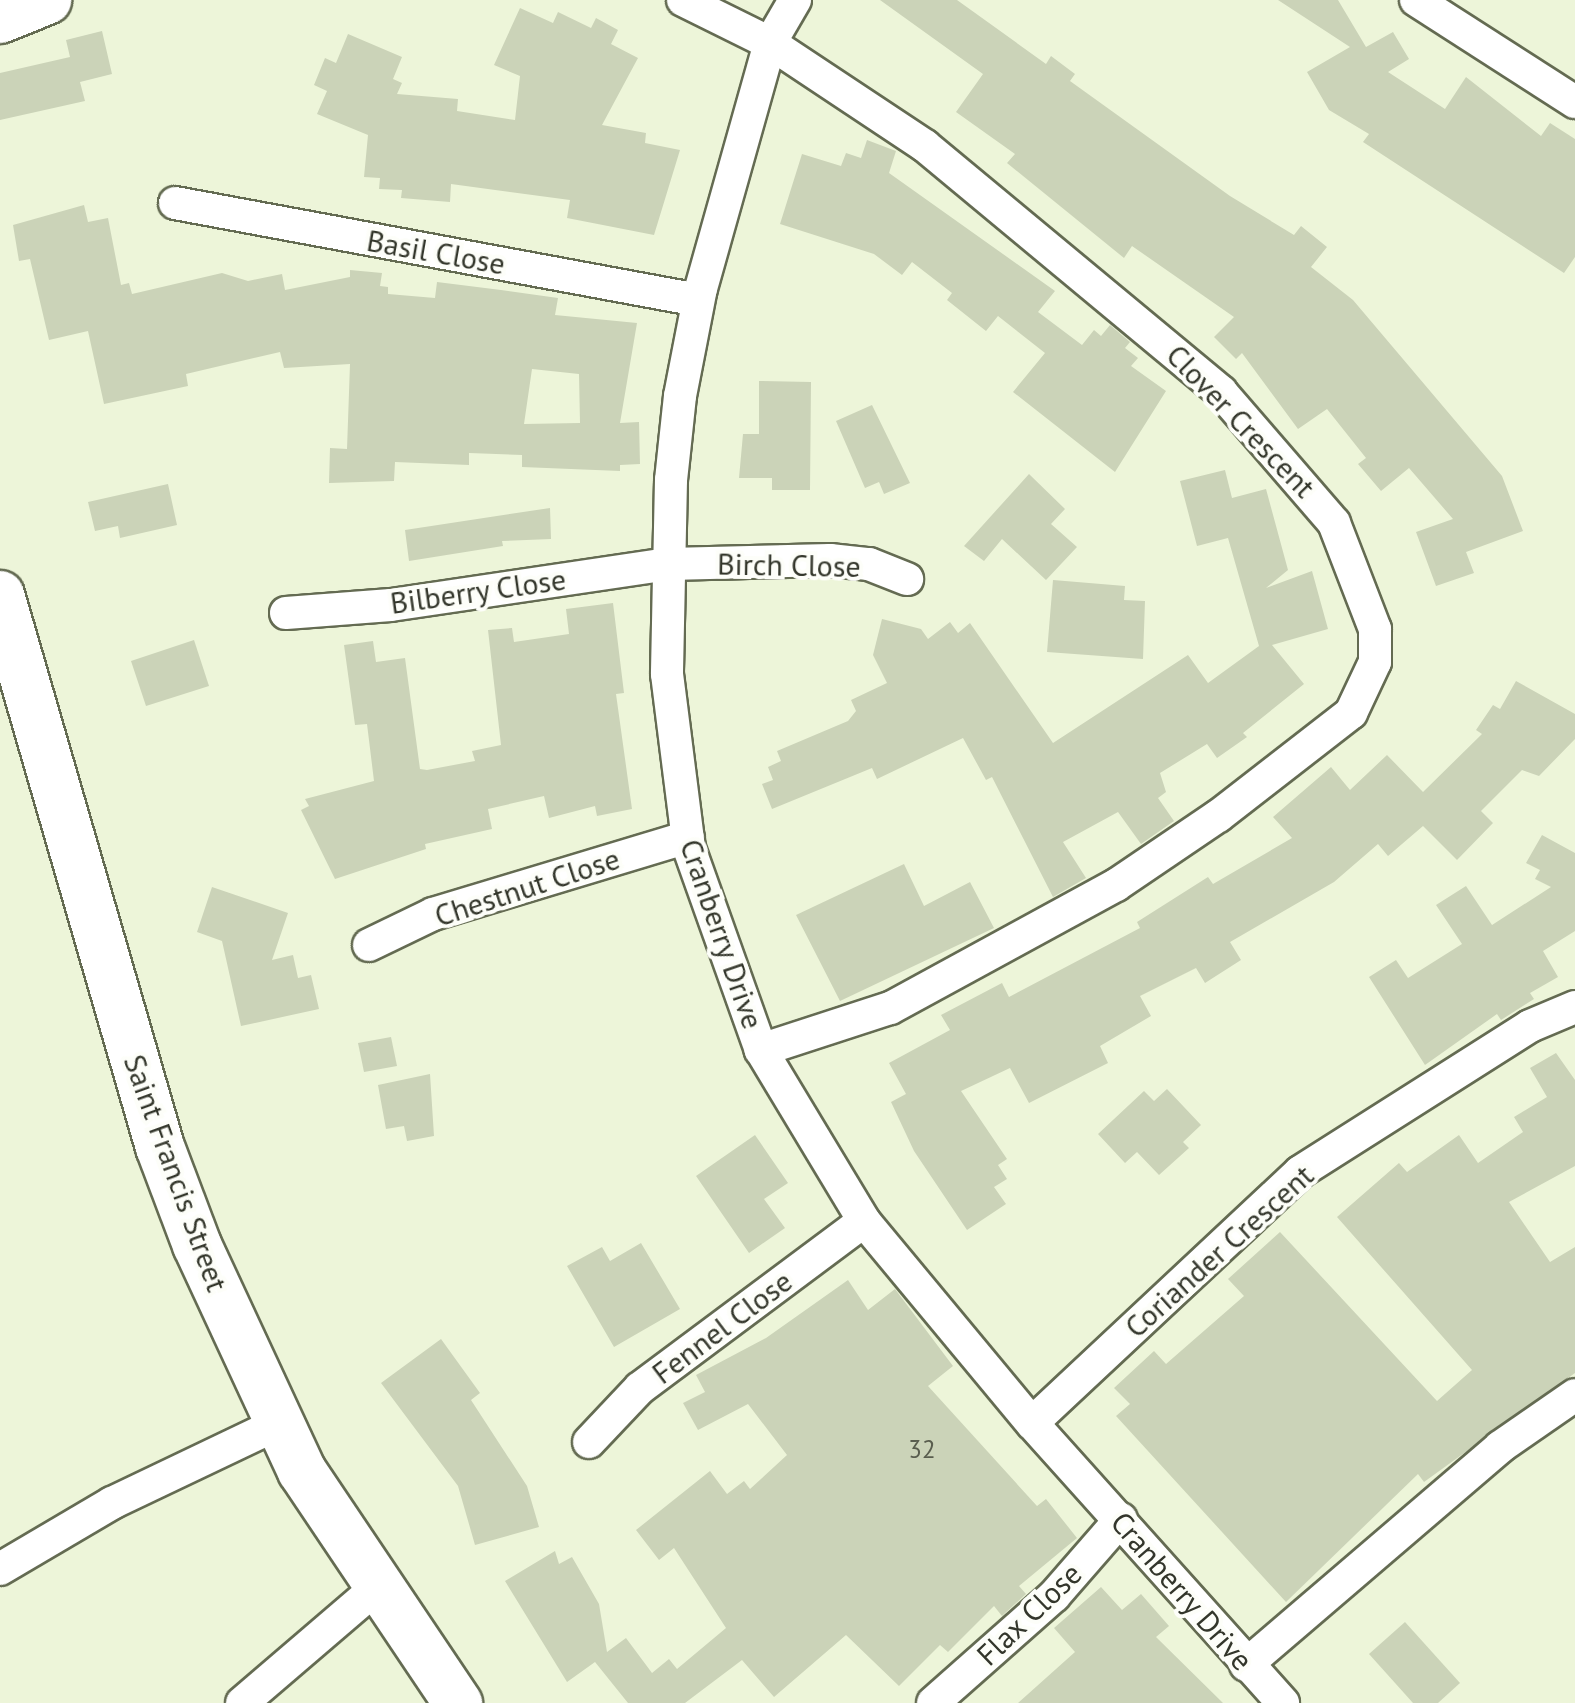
<!DOCTYPE html>
<html>
<head>
<meta charset="utf-8">
<style>
  body { margin:0 }
  #map { position:relative; width:1575px; height:1703px; overflow:hidden; background:#edf5d9; font-family:"PT Sans",sans-serif }
  div>[style] { position:absolute }
  [style*='--x'] { left:calc(var(--x)*1px); top:calc(var(--y)*1px); width:calc(var(--w)*1px); rotate:calc(var(--a)*1deg) }
  .building>* { inset:0; background:#cbd3b8 }
  .roads { filter:drop-shadow(2px 0 #646b52) drop-shadow(-2px 0 #646b52) drop-shadow(0 2px #646b52) drop-shadow(0 -2px #646b52) }
  .street>* { height:32px; margin:-16px; padding:0 16px; transform-origin:16px; border-radius:16px; background:#fff }
  .secondary>* { height:48px; margin:-24px; padding:0 24px; transform-origin:24px; border-radius:24px; background:#fff }
  span { translate:-50% -50%; white-space:nowrap; text-align:center; line-height:1.15; -webkit-text-stroke:8px #fdfef9; paint-order:stroke }
  .number-label { font-size:25px; color:#595d4e }
  .number-label span { -webkit-text-stroke-width:0 }
  .street-label { font-size:30px; color:#33362b }
</style>
</head>
<body>
<div id="map">
  <div class="building">
    <i style="clip-path:polygon(880px 0,957px 0,1046px 64px,1051px 56px,1075px 74px,1070px 81px,1230px 196px,1294px 235px,1301px 226px,1327px 247px,1311px 267px,1353px 300px,1502px 476px,1523px 531px,1466px 552px,1474px 573px,1436px 586px,1416px 532px,1453px 519px,1409px 468px,1381px 491px,1358px 464px,1366px 458px,1327px 409px,1298px 429px,1242px 353px,1236px 359px,1214px 337px,1234px 317px,1132px 246px,1124px 258px,1007px 163px,1015px 154px,956px 112px,983px 74px)"></i>
    <i style="clip-path:polygon(1278px 0,1338px 0,1366px 47px,1393px 32px,1409px 59px,1388px 72px,1445px 109px,1466px 77px,1541px 136px,1550px 123px,1575px 139px,1575px 257px,1564px 273px,1363px 142px,1369px 134px,1329px 110px,1307px 72px,1350px 47px)"></i>
    <i style="clip-path:polygon(520px 8px,553px 23px,558px 12px,591px 28px,596px 18px,618px 30px,611px 44px,638px 58px,602px 125px,646px 133px,645px 143px,680px 150px,654px 235px,567px 218px,570px 200px,451px 184px,450px 202px,401px 198px,402px 190px,379px 189px,380px 178px,364px 177px,368px 135px,317px 114px,327px 91px,314px 85px,325px 58px,336px 63px,348px 34px,402px 57px,393px 79px,402px 83px,397px 94px,458px 99px,457px 111px,515px 120px,520px 76px,494px 65px)"></i>
    <i style="clip-path:polygon(102px 31px,112px 74px,80px 82px,85px 101px,0 120px,0 73px,70px 57px,66px 40px)"></i>
    <i style="clip-path:polygon(867px 140px,896px 151px,889px 173px,1055px 291px,1038px 312px,1082px 345px,1094px 330px,1101px 336px,1110px 325px,1130px 342px,1125px 348px,1138px 358px,1131px 366px,1166px 391px,1115px 472px,1013px 392px,1045px 353px,998px 316px,986px 331px,947px 300px,952px 293px,912px 262px,902px 275px,874px 254px,780px 224px,802px 154px,841px 166px,846px 153px,861px 158px)"></i>
    <i style="clip-path:polygon(evenodd,84px 205px,88px 222px,108px 218px,121px 285px,129px 283px,132px 294px,222px 273px,248px 281px,282px 274px,285px 290px,350px 277px,350px 270px,382px 273px,380px 286px,388px 287px,388px 294px,435px 298px,437px 282px,501px 290px,558px 298px,555px 315px,637px 323px,620px 423px,639px 422px,640px 464px,620px 465px,620px 471px,522px 467px,522px 455px,469px 453px,469px 465px,395px 462px,394px 481px,329px 483px,330px 448px,347px 449px,350px 364px,284px 368px,280px 352px,186px 374px,188px 386px,104px 404px,88px 331px,49px 340px,30px 259px,19px 261px,13px 225px,84px 205px,532px 369px,579px 374px,580px 423px,524px 424px,532px 369px)"></i>
    <i style="clip-path:polygon(759px 381px,811px 382px,810px 490px,772px 490px,772px 478px,739px 478px,743px 434px,759px 434px)"></i>
    <i style="clip-path:polygon(872px 405px,910px 483px,884px 494px,879px 482px,865px 488px,836px 421px)"></i>
    <i style="clip-path:polygon(1225px 470px,1232px 498px,1266px 489px,1288px 570px,1266px 588px,1312px 571px,1328px 629px,1272px 645px,1304px 684px,1243px 733px,1247px 737px,1217px 758px,1207px 744px,1160px 773px,1166px 792px,1158px 798px,1174px 821px,1141px 844px,1118px 812px,1063px 842px,1086px 878px,1053px 897px,992px 777px,986px 780px,963px 738px,877px 779px,872px 768px,772px 809px,762px 784px,773px 780px,768px 767px,781px 761px,777px 751px,848px 721px,856px 711px,851px 700px,887px 683px,873px 655px,882px 619px,921px 629px,928px 639px,950px 622px,958px 633px,970px 623px,1053px 743px,1188px 655px,1208px 683px,1259px 646px,1228px 538px,1197px 546px,1180px 481px)"></i>
    <i style="clip-path:polygon(1029px 474px,1065px 509px,1051px 524px,1077px 547px,1046px 580px,1002px 539px,984px 561px,964px 546px)"></i>
    <i style="clip-path:polygon(168px 484px,177px 525px,120px 538px,118px 526px,95px 531px,88px 502px)"></i>
    <i style="clip-path:polygon(550px 508px,551px 539px,502px 541px,503px 546px,409px 561px,405px 530px)"></i>
    <i style="clip-path:polygon(1053px 580px,1125px 586px,1124px 600px,1145px 601px,1143px 659px,1047px 652px)"></i>
    <i style="clip-path:polygon(613px 603px,624px 693px,616px 694px,632px 809px,597px 816px,595px 806px,549px 818px,544px 796px,488px 809px,492px 829px,425px 844px,426px 849px,335px 879px,301px 810px,309px 806px,305px 799px,374px 781px,367px 724px,355px 725px,344px 645px,373px 641px,376px 662px,405px 658px,420px 769px,427px 770px,475px 761px,472px 751px,501px 745px,488px 630px,512px 628px,514px 642px,569px 634px,566px 609px)"></i>
    <i style="clip-path:polygon(194px 640px,209px 686px,146px 706px,131px 661px)"></i>
    <i style="clip-path:polygon(1516px 681px,1575px 714px,1575px 739px,1539px 776px,1522px 770px,1481px 811px,1493px 823px,1457px 860px,1423px 826px,1388px 856px,1378px 844px,1334px 882px,1230px 942px,1241px 960px,1205px 983px,1196px 968px,1140px 996px,1151px 1016px,1100px 1046px,1108px 1063px,1029px 1103px,1010px 1068px,961px 1091px,1007px 1159px,998px 1165px,1007px 1179px,994px 1187px,1006px 1204px,967px 1230px,914px 1151px,891px 1102px,906px 1094px,889px 1063px,950px 1030px,941px 1015px,1002px 983px,1009px 997px,1140px 928px,1137px 922px,1208px 877px,1213px 884px,1292px 838px,1273px 817px,1331px 767px,1350px 790px,1387px 755px,1423px 792px,1482px 734px,1476px 730px,1493px 705px,1500px 709px)"></i>
    <i style="clip-path:polygon(1542px 835px,1575px 853px,1575px 931px,1543px 951px,1558px 977px,1530px 993px,1534px 999px,1501px 1020px,1497px 1014px,1425px 1065px,1369px 977px,1396px 960px,1408px 978px,1462px 944px,1436px 905px,1466px 886px,1492px 925px,1551px 887px,1535px 879px,1540px 870px,1526px 863px)"></i>
    <i style="clip-path:polygon(904px 864px,924px 906px,970px 882px,994px 928px,840px 1001px,796px 915px)"></i>
    <i style="clip-path:polygon(212px 887px,288px 913px,272px 960px,293px 955px,298px 978px,311px 975px,319px 1009px,241px 1026px,222px 941px,197px 932px)"></i>
    <i style="clip-path:polygon(391px 1037px,397px 1066px,364px 1072px,358px 1043px)"></i>
    <i style="clip-path:polygon(1556px 1053px,1575px 1080px,1575px 1166px,1509px 1202px,1550px 1262px,1575px 1247px,1575px 1373px,1424px 1482px,1418px 1474px,1286px 1602px,1116px 1416px,1130px 1404px,1114px 1388px,1154px 1351px,1166px 1364px,1244px 1296px,1228px 1279px,1280px 1232px,1437px 1401px,1472px 1370px,1337px 1217px,1399px 1163px,1407px 1172px,1459px 1135px,1478px 1163px,1523px 1132px,1514px 1117px,1547px 1097px,1530px 1068px)"></i>
    <i style="clip-path:polygon(430px 1074px,434px 1136px,407px 1141px,404px 1126px,386px 1129px,378px 1085px)"></i>
    <i style="clip-path:polygon(1167px 1089px,1201px 1125px,1183px 1142px,1189px 1148px,1159px 1175px,1137px 1152px,1125px 1163px,1098px 1134px,1144px 1091px,1154px 1101px)"></i>
    <i style="clip-path:polygon(755px 1135px,788px 1183px,764px 1199px,785px 1228px,749px 1253px,696px 1176px)"></i>
    <i style="clip-path:polygon(641px 1243px,680px 1309px,614px 1347px,567px 1266px,602px 1247px,610px 1261px)"></i>
    <i style="clip-path:polygon(848px 1280px,868px 1310px,895px 1289px,953px 1366px,928px 1386px,1037px 1506px,1046px 1499px,1077px 1538px,1019px 1586px,1026px 1594px,1002px 1616px,994px 1606px,948px 1652px,940px 1645px,899px 1686px,846px 1635px,774px 1697px,742px 1660px,685px 1703px,628px 1703px,595px 1662px,567px 1682px,505px 1581px,555px 1551px,559px 1564px,572px 1557px,599px 1604px,607px 1652px,626px 1638px,652px 1673px,669px 1659px,677px 1669px,726px 1628px,674px 1548px,659px 1560px,636px 1530px,710px 1471px,727px 1494px,744px 1481px,750px 1489px,787px 1455px,748px 1404px,698px 1430px,683px 1403px,705px 1392px,696px 1375px,766px 1338px)"></i>
    <i style="clip-path:polygon(441px 1339px,480px 1393px,471px 1400px,527px 1486px,539px 1527px,475px 1545px,458px 1486px,381px 1383px)"></i>
    <i style="clip-path:polygon(1101px 1587px,1122px 1610px,1141px 1594px,1169px 1626px,1156px 1637px,1223px 1703px,1018px 1703px,1075px 1652px,1054px 1628px)"></i>
    <i style="clip-path:polygon(1405px 1622px,1460px 1683px,1438px 1703px,1413px 1703px,1369px 1654px)"></i>
  </div>
  <div class="roads">
    <div class="street">
      <i style="--x:683;--y:0;--w:97;--a:26.3"></i>
      <i style="--x:770;--y:43;--w:186;--a:33.6"></i>
      <i style="--x:925;--y:146;--w:385;--a:39.7"></i>
      <i style="--x:1221;--y:392;--w:173;--a:49.2"></i>
      <i style="--x:1334;--y:523;--w:114;--a:68.9"></i>
      <i style="--x:1375;--y:629;--w:33;--a:90"></i>
      <i style="--x:1375;--y:662;--w:56;--a:115.2"></i>
      <i style="--x:1351;--y:713;--w:168;--a:142.2"></i>
      <i style="--x:1218;--y:816;--w:123;--a:145.9"></i>
      <i style="--x:1116;--y:885;--w:257;--a:151.4"></i>
      <i style="--x:890;--y:1008;--w:136;--a:162"></i>
      <i style="--x:795;--y:0;--w:50;--a:120.2"></i>
      <i style="--x:770;--y:43;--w:255;--a:105.7"></i>
      <i style="--x:701;--y:288;--w:110;--a:101"></i>
      <i style="--x:680;--y:396;--w:84;--a:96.1"></i>
      <i style="--x:671;--y:480;--w:194;--a:91.2"></i>
      <i style="--x:667;--y:674;--w:175;--a:82.8"></i>
      <i style="--x:689;--y:848;--w:214;--a:70.4"></i>
      <i style="--x:761;--y:1050;--w:200;--a:58.9"></i>
      <i style="--x:864;--y:1221;--w:263;--a:50.3"></i>
      <i style="--x:1032;--y:1423;--w:376;--a:48.1"></i>
      <i style="--x:1416;--y:0;--w:189;--a:32.7"></i>
      <i style="--x:175;--y:203;--w:532;--a:10.51"></i>
      <i style="--x:286;--y:613;--w:105;--a:-4.4"></i>
      <i style="--x:391;--y:605;--w:281;--a:-8.4"></i>
      <i style="--x:669;--y:564;--w:161;--a:-1.4"></i>
      <i style="--x:830;--y:560;--w:39;--a:6"></i>
      <i style="--x:869;--y:564;--w:41;--a:21.5"></i>
      <i style="--x:369;--y:945;--w:71;--a:-25.8"></i>
      <i style="--x:433;--y:914;--w:266;--a:-16.8"></i>
      <i style="--x:1032;--y:1423;--w:367;--a:-43.1"></i>
      <i style="--x:1300;--y:1172;--w:272;--a:-32.4"></i>
      <i style="--x:1530;--y:1026;--w:49;--a:-22.9"></i>
      <i style="--x:589;--y:1442;--w:74;--a:-46.6"></i>
      <i style="--x:640;--y:1388;--w:279;--a:-36.7"></i>
      <i style="--x:0;--y:1569;--w:130;--a:-30.5"></i>
      <i style="--x:112;--y:1503;--w:186;--a:-25.5"></i>
      <i style="--x:1246;--y:1665;--w:335;--a:-40.6"></i>
      <i style="--x:1500;--y:1447;--w:91;--a:-34.7"></i>
      <i style="--x:242;--y:1703;--w:177;--a:-40.6"></i>
      <i style="--x:933;--y:1703;--w:162;--a:-41.5"></i>
      <i style="--x:1054;--y:1596;--w:102;--a:-49"></i>
    </div>
    <div class="secondary">
      <i style="--x:0;--y:19;--w:51;--a:-22"></i>
      <i style="--x:0;--y:595;--w:575;--a:73.84"></i>
      <i style="--x:160;--y:1147;--w:105;--a:69.3"></i>
      <i style="--x:197;--y:1245;--w:249;--a:65.1"></i>
      <i style="--x:302;--y:1471;--w:280;--a:56.1"></i>
    </div>
  </div>
  <div class="number-label">
    <span style="left:922px;top:1449px">32</span>
  </div>
  <div class="street-label">
    <span style="left:436px;top:252px;rotate:10deg">Basil Close</span>
    <span style="left:1241px;top:421px;rotate:46deg">Clover Crescent</span>
    <span style="left:789px;top:565px;rotate:1deg">Birch Close</span>
    <span style="left:478px;top:591px;rotate:-8deg">Bilberry Close</span>
    <span style="left:527px;top:887px;rotate:-18deg">Chestnut Close</span>
    <span style="left:722px;top:934px;rotate:71deg">Cranberry Drive</span>
    <span style="left:176px;top:1173px;rotate:70deg">Saint Francis Street</span>
    <span style="left:1219px;top:1251px;rotate:-42deg">Coriander Crescent</span>
    <span style="left:722px;top:1327px;rotate:-37deg">Fennel Close</span>
    <span style="left:1182px;top:1591px;rotate:49deg">Cranberry Drive</span>
    <span style="left:1029px;top:1614px;rotate:-44deg">Flax Close</span>
  </div>
</div>
</body>
</html>
